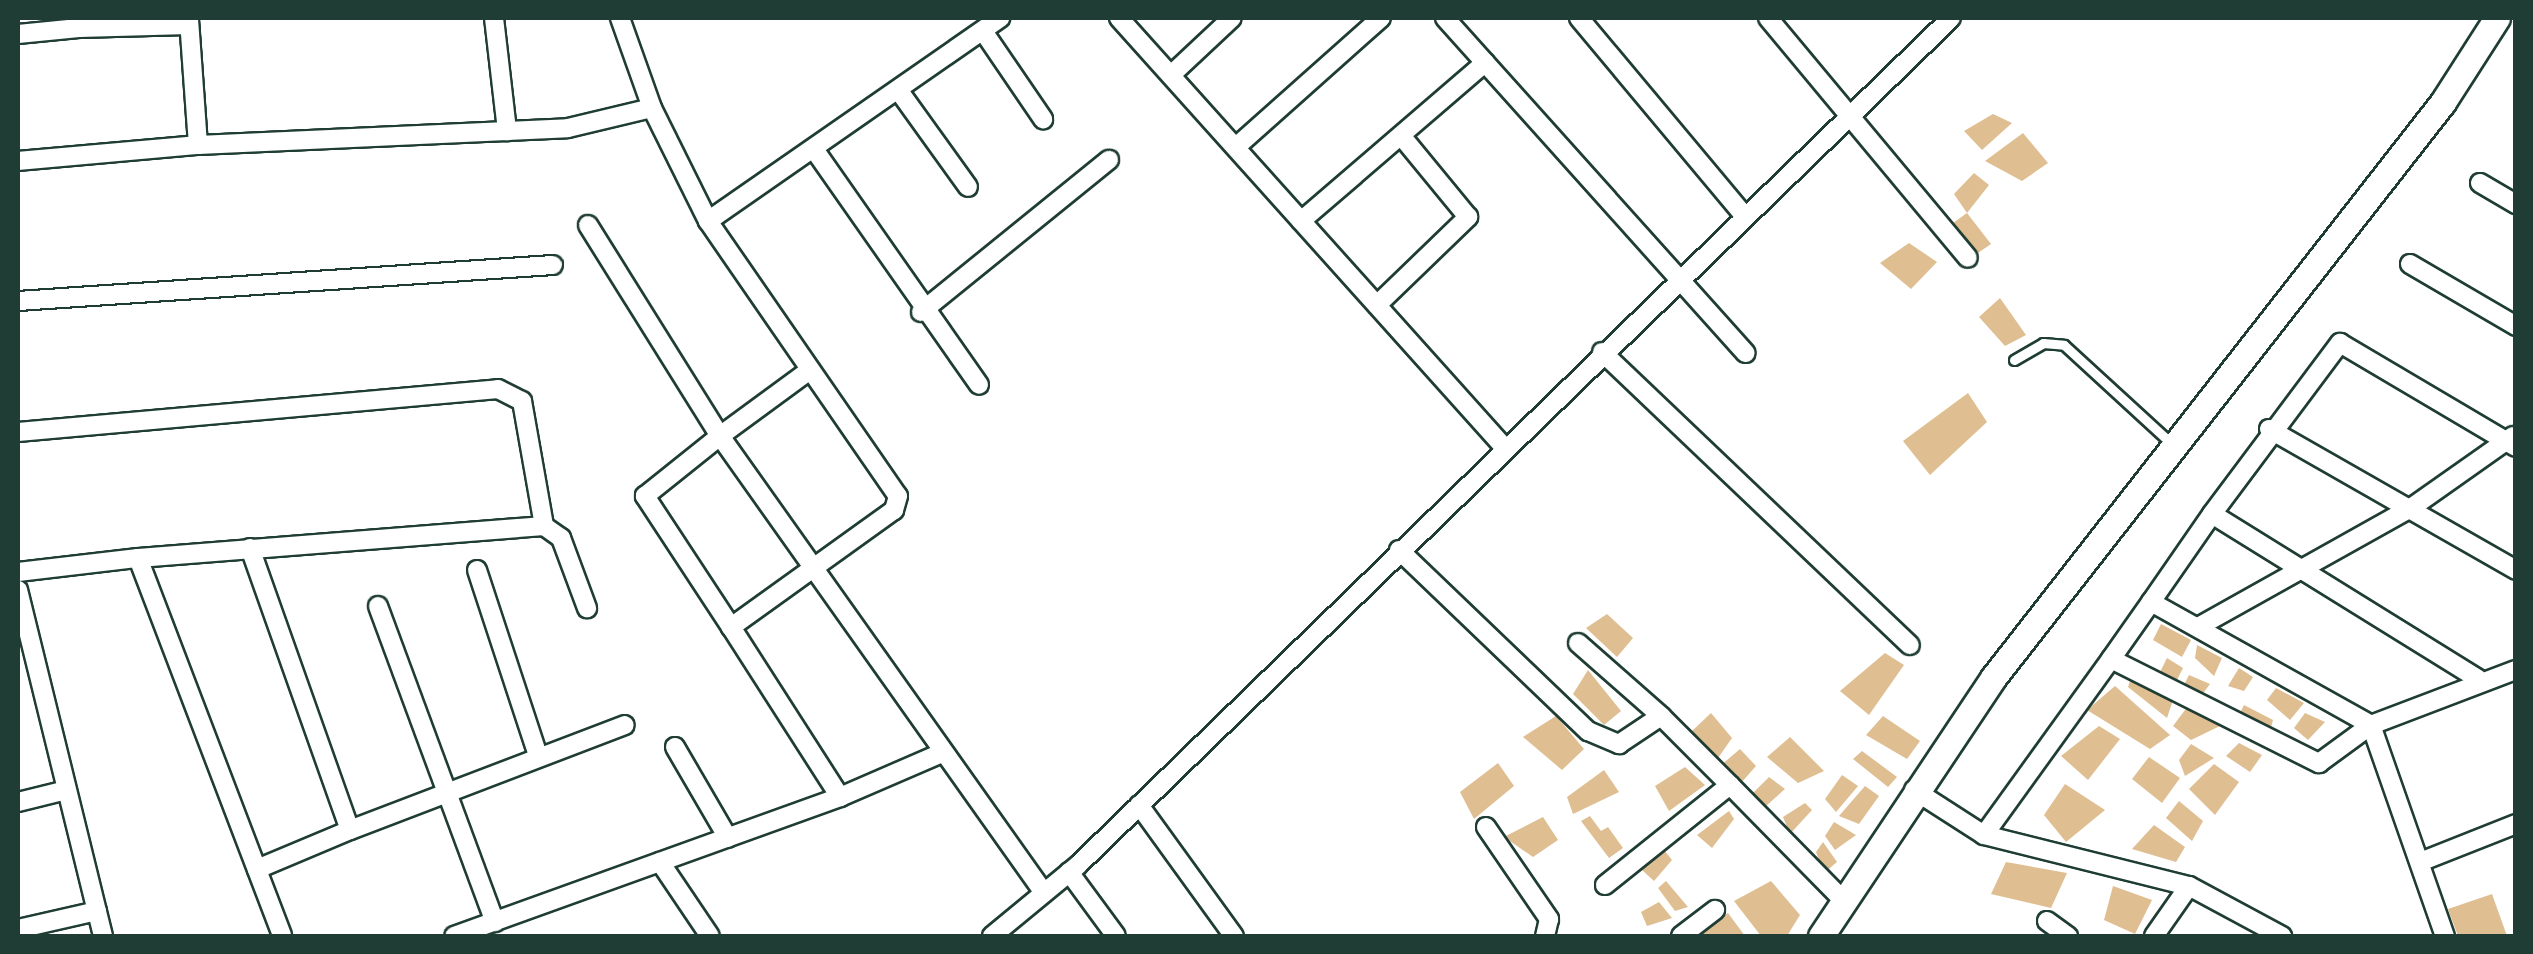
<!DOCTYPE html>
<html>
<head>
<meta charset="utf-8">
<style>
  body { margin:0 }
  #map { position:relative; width:2533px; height:954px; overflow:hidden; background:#fff; font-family:"Architects Daughter",sans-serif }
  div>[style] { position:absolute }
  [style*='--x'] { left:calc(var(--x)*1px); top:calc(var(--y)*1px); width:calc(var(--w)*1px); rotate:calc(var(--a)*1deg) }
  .building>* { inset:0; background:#dfbe91 }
  .roads { filter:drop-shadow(2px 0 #1f3d34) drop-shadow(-2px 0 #1f3d34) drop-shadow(0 2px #1f3d34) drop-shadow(0 -2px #1f3d34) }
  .lane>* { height:9px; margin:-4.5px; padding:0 4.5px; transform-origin:4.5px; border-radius:4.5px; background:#fff }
  .street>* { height:18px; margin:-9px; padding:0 9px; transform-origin:9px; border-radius:9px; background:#fff }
  .secondary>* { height:25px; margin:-12.5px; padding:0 12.5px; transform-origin:12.5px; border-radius:12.5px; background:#fff }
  span { translate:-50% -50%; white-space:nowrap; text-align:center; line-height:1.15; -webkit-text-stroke:8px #fff; paint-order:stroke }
  .frame { position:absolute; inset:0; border:20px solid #1f3d34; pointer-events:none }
</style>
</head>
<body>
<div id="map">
  <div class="building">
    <i style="clip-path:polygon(1993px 114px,2012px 123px,1982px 150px,1964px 131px)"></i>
    <i style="clip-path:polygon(2023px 133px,2048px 163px,2022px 181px,1985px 161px)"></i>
    <i style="clip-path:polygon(1974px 173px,1989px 185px,1967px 213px,1954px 194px)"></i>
    <i style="clip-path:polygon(1967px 213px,1991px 244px,1978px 253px,1953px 223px)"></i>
    <i style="clip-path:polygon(1909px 243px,1937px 262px,1911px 289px,1880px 263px)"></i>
    <i style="clip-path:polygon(2000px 298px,2026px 335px,2005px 346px,1979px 317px)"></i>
    <i style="clip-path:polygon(1968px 393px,1987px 422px,1930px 475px,1903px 441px)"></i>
    <i style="clip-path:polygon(1607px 614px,1633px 638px,1617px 657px,1586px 628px)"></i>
    <i style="clip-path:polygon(2161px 624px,2191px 640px,2182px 657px,2153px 640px)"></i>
    <i style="clip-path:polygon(2197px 645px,2222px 658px,2214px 676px,2195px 658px)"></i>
    <i style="clip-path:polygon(1885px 653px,1904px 665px,1869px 715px,1840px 691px)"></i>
    <i style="clip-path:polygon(2167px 658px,2183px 668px,2176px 682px,2159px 674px)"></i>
    <i style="clip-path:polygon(2239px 668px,2253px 677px,2244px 691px,2228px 686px)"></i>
    <i style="clip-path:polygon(1588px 670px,1621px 711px,1604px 725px,1573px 694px)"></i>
    <i style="clip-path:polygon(2189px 675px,2210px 684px,2201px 696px,2184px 685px)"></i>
    <i style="clip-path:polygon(2131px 678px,2173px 700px,2167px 718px,2128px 687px)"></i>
    <i style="clip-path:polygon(2115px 686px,2170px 735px,2150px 749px,2087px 710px)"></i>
    <i style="clip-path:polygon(2276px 688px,2304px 703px,2290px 720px,2267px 700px)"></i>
    <i style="clip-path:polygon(2244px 705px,2273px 720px,2270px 731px,2239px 715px)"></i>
    <i style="clip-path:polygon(2188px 706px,2220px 726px,2191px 740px,2173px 726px)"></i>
    <i style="clip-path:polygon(1711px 713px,1732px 738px,1718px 758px,1692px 731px)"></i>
    <i style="clip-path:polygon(2305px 713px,2325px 722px,2308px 740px,2294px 728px)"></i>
    <i style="clip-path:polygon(1556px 716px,1584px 749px,1562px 770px,1523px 737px)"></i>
    <i style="clip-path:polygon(1883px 716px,1920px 741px,1907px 759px,1866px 735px)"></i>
    <i style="clip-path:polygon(2099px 726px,2120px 739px,2088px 780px,2061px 756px)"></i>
    <i style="clip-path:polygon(1790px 737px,1824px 771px,1798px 783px,1767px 757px)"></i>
    <i style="clip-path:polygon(2239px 743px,2262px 755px,2250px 772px,2226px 756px)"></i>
    <i style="clip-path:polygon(2191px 744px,2214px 758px,2185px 776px,2179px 760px)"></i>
    <i style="clip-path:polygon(1740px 749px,1756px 766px,1741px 783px,1720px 766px)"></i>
    <i style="clip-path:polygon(1862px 751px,1897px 777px,1888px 787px,1853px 759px)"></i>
    <i style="clip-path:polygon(2149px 757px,2180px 778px,2162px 803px,2132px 779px)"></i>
    <i style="clip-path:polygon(1498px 763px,1514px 786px,1474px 819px,1460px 792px)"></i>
    <i style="clip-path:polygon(2214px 764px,2239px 782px,2215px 815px,2189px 789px)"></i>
    <i style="clip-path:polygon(1685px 767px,1705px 785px,1669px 811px,1655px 786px)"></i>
    <i style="clip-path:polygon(1604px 770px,1619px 792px,1573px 814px,1567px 797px)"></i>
    <i style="clip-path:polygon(1842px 775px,1858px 786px,1836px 812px,1825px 799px)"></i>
    <i style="clip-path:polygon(1769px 777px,1785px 789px,1765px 807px,1751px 795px)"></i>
    <i style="clip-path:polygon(2065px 784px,2105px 810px,2066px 842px,2044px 815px)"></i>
    <i style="clip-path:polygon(1865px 786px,1879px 796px,1859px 824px,1839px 816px)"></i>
    <i style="clip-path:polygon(2179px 801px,2203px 821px,2192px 841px,2166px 818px)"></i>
    <i style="clip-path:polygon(1805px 803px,1812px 810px,1790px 834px,1783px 817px)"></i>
    <i style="clip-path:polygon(1729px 811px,1734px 819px,1712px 848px,1697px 835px)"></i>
    <i style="clip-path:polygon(1590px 816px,1601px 831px,1608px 827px,1623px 848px,1609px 858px,1581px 821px)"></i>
    <i style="clip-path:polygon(1543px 817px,1558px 840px,1533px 857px,1504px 837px)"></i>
    <i style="clip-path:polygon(1834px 822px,1856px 835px,1835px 850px,1825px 836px)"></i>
    <i style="clip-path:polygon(2154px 825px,2185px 847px,2176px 862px,2132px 849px)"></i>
    <i style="clip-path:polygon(1823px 842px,1837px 862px,1824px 873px,1816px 852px)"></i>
    <i style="clip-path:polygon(1664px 850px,1672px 860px,1654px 881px,1642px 870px)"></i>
    <i style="clip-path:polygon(2006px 862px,2067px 873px,2051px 908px,1991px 894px)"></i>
    <i style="clip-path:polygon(1666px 881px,1688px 907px,1675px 911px,1658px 888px)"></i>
    <i style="clip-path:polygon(1771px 881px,1800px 915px,1787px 936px,1761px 936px,1734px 901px)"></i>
    <i style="clip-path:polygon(2113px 886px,2152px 900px,2135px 934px,2104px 920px)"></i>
    <i style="clip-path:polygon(2492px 894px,2507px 936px,2458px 936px,2448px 909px)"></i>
    <i style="clip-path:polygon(1659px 902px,1672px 918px,1647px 926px,1641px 912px)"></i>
    <i style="clip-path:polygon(1728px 913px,1745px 936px,1695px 936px)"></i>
  </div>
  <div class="roads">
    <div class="lane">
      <i style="--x:2014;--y:360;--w:34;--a:-30"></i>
      <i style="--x:2043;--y:343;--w:21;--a:5"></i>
      <i style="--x:2064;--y:345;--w:147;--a:42.5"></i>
    </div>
    <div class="street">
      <i style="--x:494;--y:18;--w:114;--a:83.4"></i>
      <i style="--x:620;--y:18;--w:96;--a:70.4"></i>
      <i style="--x:1119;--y:18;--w:578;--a:48.09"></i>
      <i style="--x:1445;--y:18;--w:450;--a:48.1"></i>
      <i style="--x:1579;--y:18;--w:256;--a:50.1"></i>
      <i style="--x:1768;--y:18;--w:312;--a:50.2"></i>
      <i style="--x:79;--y:28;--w:110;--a:-1.6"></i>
      <i style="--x:983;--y:31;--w:107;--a:55.7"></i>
      <i style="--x:18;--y:34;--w:61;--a:-5.6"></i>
      <i style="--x:79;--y:28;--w:10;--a:-96"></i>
      <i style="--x:1171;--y:75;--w:83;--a:-43.1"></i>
      <i style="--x:899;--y:91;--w:118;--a:54.3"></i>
      <i style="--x:198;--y:145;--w:370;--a:-2.6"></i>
      <i style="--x:568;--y:128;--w:86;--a:-13.4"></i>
      <i style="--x:652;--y:108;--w:126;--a:63.6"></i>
      <i style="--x:708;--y:221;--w:334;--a:55.4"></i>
      <i style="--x:898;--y:496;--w:15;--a:106"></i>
      <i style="--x:894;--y:510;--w:201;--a:144.3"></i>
      <i style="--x:731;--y:627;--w:202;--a:57.3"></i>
      <i style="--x:840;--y:797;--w:410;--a:160.2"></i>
      <i style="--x:1236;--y:147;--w:194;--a:-41.7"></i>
      <i style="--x:816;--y:152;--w:284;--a:55"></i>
      <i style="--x:18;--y:161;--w:181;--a:-5.1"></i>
      <i style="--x:198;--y:145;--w:127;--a:-94.1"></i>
      <i style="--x:2480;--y:183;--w:42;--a:30.3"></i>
      <i style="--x:708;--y:221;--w:356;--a:-34.8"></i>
      <i style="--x:1301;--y:221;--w:243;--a:-40.7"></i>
      <i style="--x:588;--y:225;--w:249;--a:58"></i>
      <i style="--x:720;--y:436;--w:108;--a:-36.3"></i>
      <i style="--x:2410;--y:264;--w:123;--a:30.3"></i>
      <i style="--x:18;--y:301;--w:536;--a:-3.85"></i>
      <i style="--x:1377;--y:305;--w:127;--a:-44"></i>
      <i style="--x:1468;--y:217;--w:102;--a:-129.4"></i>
      <i style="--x:921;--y:312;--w:242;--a:-39"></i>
      <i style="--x:1602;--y:352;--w:425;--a:43.6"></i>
      <i style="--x:2269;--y:429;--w:284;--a:29.7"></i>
      <i style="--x:18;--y:432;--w:482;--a:-5.1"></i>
      <i style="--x:498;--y:389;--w:27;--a:27"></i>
      <i style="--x:522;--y:401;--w:127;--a:80"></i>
      <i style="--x:544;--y:526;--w:407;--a:175.5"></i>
      <i style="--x:2212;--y:514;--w:214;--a:-53.2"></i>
      <i style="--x:2340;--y:343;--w:204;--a:30.6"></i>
      <i style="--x:544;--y:526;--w:21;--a:35"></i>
      <i style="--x:561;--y:538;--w:75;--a:69.6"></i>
      <i style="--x:250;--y:548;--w:299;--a:70.5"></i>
      <i style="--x:350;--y:830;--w:101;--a:157.2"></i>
      <i style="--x:1399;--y:550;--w:262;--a:43.8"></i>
      <i style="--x:1588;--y:731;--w:34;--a:23"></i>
      <i style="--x:1619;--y:744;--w:50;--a:-33.7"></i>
      <i style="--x:1661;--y:716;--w:98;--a:45"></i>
      <i style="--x:477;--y:570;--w:196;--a:71.8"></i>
      <i style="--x:18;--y:572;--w:121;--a:-6.7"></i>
      <i style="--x:138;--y:558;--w:404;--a:69.1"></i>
      <i style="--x:18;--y:590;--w:356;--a:76.2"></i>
      <i style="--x:2151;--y:602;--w:107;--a:-55.3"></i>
      <i style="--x:2212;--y:514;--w:313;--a:31.8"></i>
      <i style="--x:378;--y:606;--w:337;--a:69.7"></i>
      <i style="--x:731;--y:627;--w:157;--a:-123.3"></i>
      <i style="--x:645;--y:496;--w:96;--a:-38.7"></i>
      <i style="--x:720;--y:436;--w:560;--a:54.66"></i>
      <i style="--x:2198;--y:627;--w:244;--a:-29.2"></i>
      <i style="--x:2411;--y:508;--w:125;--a:-35.2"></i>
      <i style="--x:1578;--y:643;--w:111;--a:41.3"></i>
      <i style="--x:2111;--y:659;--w:70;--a:-54.9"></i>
      <i style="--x:2151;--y:602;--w:252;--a:29.2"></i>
      <i style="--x:2371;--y:725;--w:224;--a:70.7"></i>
      <i style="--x:675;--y:747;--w:105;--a:59.8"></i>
      <i style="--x:1914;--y:790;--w:83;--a:32.7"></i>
      <i style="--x:1984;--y:835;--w:211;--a:14"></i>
      <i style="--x:2189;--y:886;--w:106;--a:28.3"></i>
      <i style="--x:840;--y:797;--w:113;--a:-23.4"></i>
      <i style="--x:18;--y:802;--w:49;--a:-14"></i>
      <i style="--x:1139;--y:805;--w:162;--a:54.1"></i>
      <i style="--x:1486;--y:827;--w:112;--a:55.6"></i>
      <i style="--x:1549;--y:919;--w:17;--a:103"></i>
      <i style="--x:350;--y:830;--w:294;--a:-20.9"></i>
      <i style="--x:1984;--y:835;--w:217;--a:-54.2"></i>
      <i style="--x:2111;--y:659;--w:233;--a:26.6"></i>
      <i style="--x:2319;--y:763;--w:64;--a:-36.2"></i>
      <i style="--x:2371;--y:725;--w:155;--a:-20.8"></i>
      <i style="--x:660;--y:862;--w:89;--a:56"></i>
      <i style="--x:2420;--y:862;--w:103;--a:-21.6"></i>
      <i style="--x:1069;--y:872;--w:79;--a:53.7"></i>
      <i style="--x:1605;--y:885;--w:160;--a:-38.7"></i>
      <i style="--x:1730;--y:785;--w:158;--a:45.5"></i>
      <i style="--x:2047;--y:921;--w:26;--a:36"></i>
      <i style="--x:18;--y:929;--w:81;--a:-12.8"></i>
      <i style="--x:992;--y:936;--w:112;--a:-39.5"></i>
      <i style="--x:1078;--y:865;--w:1216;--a:-44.13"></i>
      <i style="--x:1681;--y:936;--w:43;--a:-37.4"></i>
      <i style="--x:2154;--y:936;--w:61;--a:-55"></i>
    </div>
    <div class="secondary">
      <i style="--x:1821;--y:936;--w:310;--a:-56.3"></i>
      <i style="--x:1993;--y:678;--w:731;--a:-52"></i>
      <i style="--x:2443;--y:102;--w:100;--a:-57.3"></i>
    </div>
  </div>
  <div class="frame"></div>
</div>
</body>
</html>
